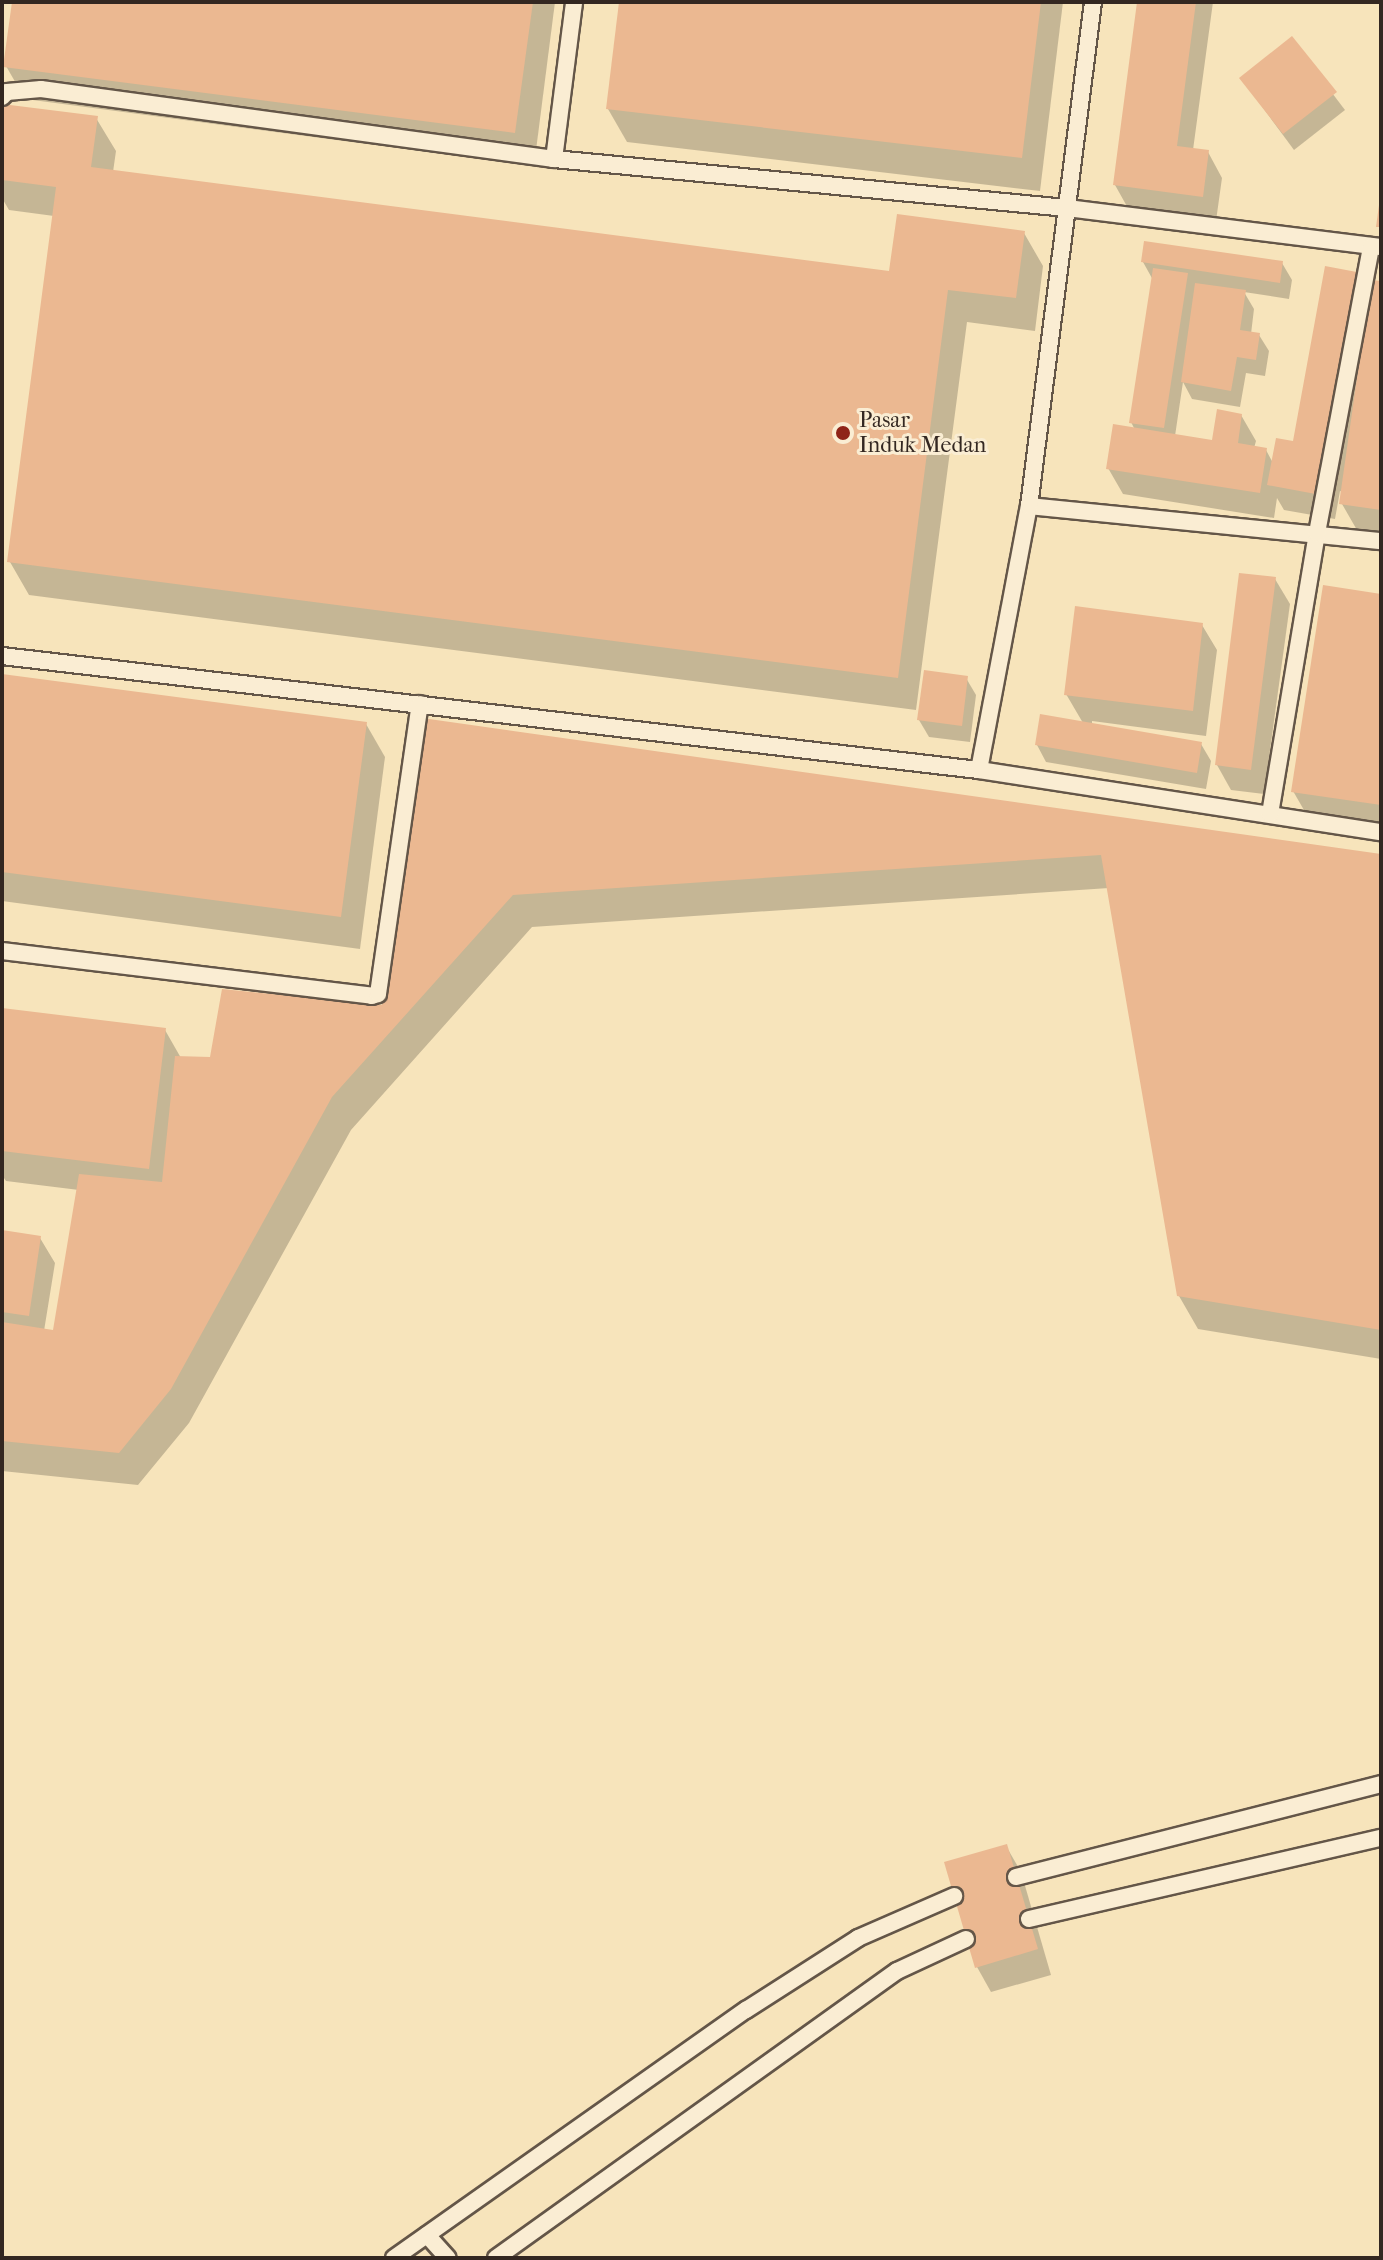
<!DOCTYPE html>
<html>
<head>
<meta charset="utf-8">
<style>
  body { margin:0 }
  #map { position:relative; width:1383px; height:2260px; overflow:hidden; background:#f7e4bb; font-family:"IM FELL French Canon",serif }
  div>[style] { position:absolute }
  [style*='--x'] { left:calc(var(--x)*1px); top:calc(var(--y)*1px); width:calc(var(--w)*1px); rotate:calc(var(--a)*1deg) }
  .shadow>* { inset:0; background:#0003 }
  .building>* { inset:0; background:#ebb891 }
  .roads { filter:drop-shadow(2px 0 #645648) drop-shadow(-2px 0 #645648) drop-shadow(0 2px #645648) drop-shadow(0 -2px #645648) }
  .lane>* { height:16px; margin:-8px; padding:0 8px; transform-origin:8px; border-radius:8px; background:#faedd3 }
  .dots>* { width:22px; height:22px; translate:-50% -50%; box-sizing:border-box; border:4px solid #faedd3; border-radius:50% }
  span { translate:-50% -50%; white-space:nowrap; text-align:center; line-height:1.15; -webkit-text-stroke:6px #faedd3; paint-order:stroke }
  .poi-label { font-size:22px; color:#332721 }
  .left { translate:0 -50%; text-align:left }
  .frame { position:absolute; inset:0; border:4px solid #332721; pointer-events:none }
</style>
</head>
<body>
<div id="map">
  <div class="shadow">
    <i style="clip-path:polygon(14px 2px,555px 2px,534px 166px,25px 99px,6px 66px)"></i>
    <i style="clip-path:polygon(621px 2px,1063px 2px,1040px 191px,627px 142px,608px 109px)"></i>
    <i style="clip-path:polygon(1139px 2px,1213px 2px,1193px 150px,1208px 152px,1222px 178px,1216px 221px,1129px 210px,1115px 185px)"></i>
    <i style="clip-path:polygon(1291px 39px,1345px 110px,1294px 150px,1241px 78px)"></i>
    <i style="clip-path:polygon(2px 106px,96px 118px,116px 151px,113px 172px,891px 273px,1024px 233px,1043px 266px,1035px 331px,967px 322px,916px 710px,29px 595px,10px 562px,54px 216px,9px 210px,2px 198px)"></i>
    <i style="clip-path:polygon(1143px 262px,1282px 263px,1292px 280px,1289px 299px,1244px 292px,1254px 309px,1251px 334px,1259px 335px,1269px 351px,1265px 376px,1246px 373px,1240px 407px,1192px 399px,1183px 382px,1175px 436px,1213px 442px,1241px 415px,1256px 441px,1254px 448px,1266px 450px,1273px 463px,1295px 443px,1371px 293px,1381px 283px,1381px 540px,1361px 537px,1342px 504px,1343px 492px,1340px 491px,1335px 519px,1284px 510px,1277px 498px,1274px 518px,1123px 494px,1108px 468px,1135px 430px,1131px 422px,1153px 280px)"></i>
    <i style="clip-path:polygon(1275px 579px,1290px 604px,1264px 794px,1231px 790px,1217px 765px)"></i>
    <i style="clip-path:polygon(1381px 596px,1381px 835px,1312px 824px,1293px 791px)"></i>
    <i style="clip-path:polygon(1202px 625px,1217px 650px,1206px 736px,1092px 721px,1092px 725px,1201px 744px,1211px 761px,1206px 789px,1046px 762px,1037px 745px,1083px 723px,1066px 694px)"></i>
    <i style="clip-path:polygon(2px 676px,366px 724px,385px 757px,360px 949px,2px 901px)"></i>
    <i style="clip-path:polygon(966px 678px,976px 695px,970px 742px,929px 737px,919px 720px)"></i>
    <i style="clip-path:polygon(424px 721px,1381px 856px,1381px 1359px,1198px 1329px,1179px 1296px,1109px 888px,532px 927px,351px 1130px,189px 1423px,138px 1485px,2px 1471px,2px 1232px,40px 1238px,55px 1263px,44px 1331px,55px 1332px,79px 1190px,6px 1181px,2px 1175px,2px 1024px,165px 1030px,181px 1058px,212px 1059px,384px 1008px)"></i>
    <i style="clip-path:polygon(1006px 1846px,1021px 1872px,1051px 1975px,991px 1992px,977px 1967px)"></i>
  </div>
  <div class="building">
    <i style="clip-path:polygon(12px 2px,533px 2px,515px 133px,3px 67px)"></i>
    <i style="clip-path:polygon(619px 2px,1041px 2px,1022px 158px,606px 109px)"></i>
    <i style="clip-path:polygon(1137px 2px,1196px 2px,1177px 146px,1209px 150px,1203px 197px,1113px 185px)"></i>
    <i style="clip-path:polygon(1292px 36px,1337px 92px,1283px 134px,1239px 78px)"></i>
    <i style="clip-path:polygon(2px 104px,98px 116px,91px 167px,889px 271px,897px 214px,1025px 231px,1016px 298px,948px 290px,898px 678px,7px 562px,56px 187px,2px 180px)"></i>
    <i style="clip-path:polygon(1379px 205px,1381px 205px,1381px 227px,1376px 227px)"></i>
    <i style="clip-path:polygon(1144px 241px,1283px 261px,1280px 283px,1141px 262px)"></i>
    <i style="clip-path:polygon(1325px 266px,1362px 273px,1321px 495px,1267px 485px,1276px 438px,1293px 441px)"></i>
    <i style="clip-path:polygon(1153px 268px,1188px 273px,1164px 428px,1129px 423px)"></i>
    <i style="clip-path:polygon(1371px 280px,1381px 281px,1381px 510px,1339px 504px)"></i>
    <i style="clip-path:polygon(1195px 283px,1246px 290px,1240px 330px,1260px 333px,1256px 360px,1237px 357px,1231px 391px,1181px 382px)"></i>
    <i style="clip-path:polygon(1217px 409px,1242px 414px,1238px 443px,1267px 448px,1260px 493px,1106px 469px,1113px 424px,1212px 440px)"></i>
    <i style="clip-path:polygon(1239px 573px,1276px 577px,1251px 770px,1215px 765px)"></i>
    <i style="clip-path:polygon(1323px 585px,1381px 594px,1381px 805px,1291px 792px)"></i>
    <i style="clip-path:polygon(1075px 606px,1203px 623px,1193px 711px,1064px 695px)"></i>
    <i style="clip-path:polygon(924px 670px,968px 676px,962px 726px,917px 720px)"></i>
    <i style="clip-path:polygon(2px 674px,367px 722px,341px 917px,2px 872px)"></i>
    <i style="clip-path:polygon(1040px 714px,1202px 742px,1197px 773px,1035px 745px)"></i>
    <i style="clip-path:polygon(422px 718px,1381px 854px,1381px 1330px,1177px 1296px,1101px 855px,513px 895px,332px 1097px,171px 1389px,119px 1453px,2px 1441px,2px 1322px,53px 1330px,79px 1174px,162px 1182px,175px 1056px,210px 1057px,222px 989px,382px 1005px)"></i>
    <i style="clip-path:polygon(2px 1008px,166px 1028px,149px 1169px,2px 1151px)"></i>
    <i style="clip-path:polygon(2px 1230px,41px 1236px,29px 1316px,2px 1312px)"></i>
    <i style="clip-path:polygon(1007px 1844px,1038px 1949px,975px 1968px,944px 1862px)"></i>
  </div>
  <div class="roads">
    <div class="lane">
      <i style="--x:2;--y:97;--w:7;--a:-45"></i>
      <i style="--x:7;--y:92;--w:34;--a:-5"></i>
      <i style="--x:41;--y:89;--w:518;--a:7.77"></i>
      <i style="--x:554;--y:159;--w:515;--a:5.46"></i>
      <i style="--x:1067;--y:208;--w:316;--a:7.1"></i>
      <i style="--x:554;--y:159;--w:158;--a:-82.7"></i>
      <i style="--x:1029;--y:506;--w:354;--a:5.7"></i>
      <i style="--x:2;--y:656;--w:984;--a:6.66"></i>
      <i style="--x:979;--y:770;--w:269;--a:-79.3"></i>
      <i style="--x:1029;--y:506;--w:508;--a:-82.76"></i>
      <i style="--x:979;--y:770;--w:407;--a:8.8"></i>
      <i style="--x:1270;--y:814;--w:285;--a:-80.5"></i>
      <i style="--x:1317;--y:533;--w:292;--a:-79.3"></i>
      <i style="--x:2;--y:951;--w:373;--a:6.9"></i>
      <i style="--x:372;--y:996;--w:6;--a:-18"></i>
      <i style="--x:378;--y:994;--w:293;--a:-81.8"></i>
      <i style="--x:1016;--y:1877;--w:377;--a:-14.3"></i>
      <i style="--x:1029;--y:1919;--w:361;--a:-13"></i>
      <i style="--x:427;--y:2235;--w:31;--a:48"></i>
      <i style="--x:394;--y:2258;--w:431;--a:-35.2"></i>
      <i style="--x:746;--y:2010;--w:133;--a:-32.7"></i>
      <i style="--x:858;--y:1938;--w:105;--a:-23.6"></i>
      <i style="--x:496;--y:2258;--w:493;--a:-35.6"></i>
      <i style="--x:897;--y:1971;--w:76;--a:-24.9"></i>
    </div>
  </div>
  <div class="dots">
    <i style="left:843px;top:433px;background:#8f2418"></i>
  </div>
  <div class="poi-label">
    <span class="left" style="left:859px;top:433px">Pasar<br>Induk Medan</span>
  </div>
  <div class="frame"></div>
</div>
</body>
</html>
